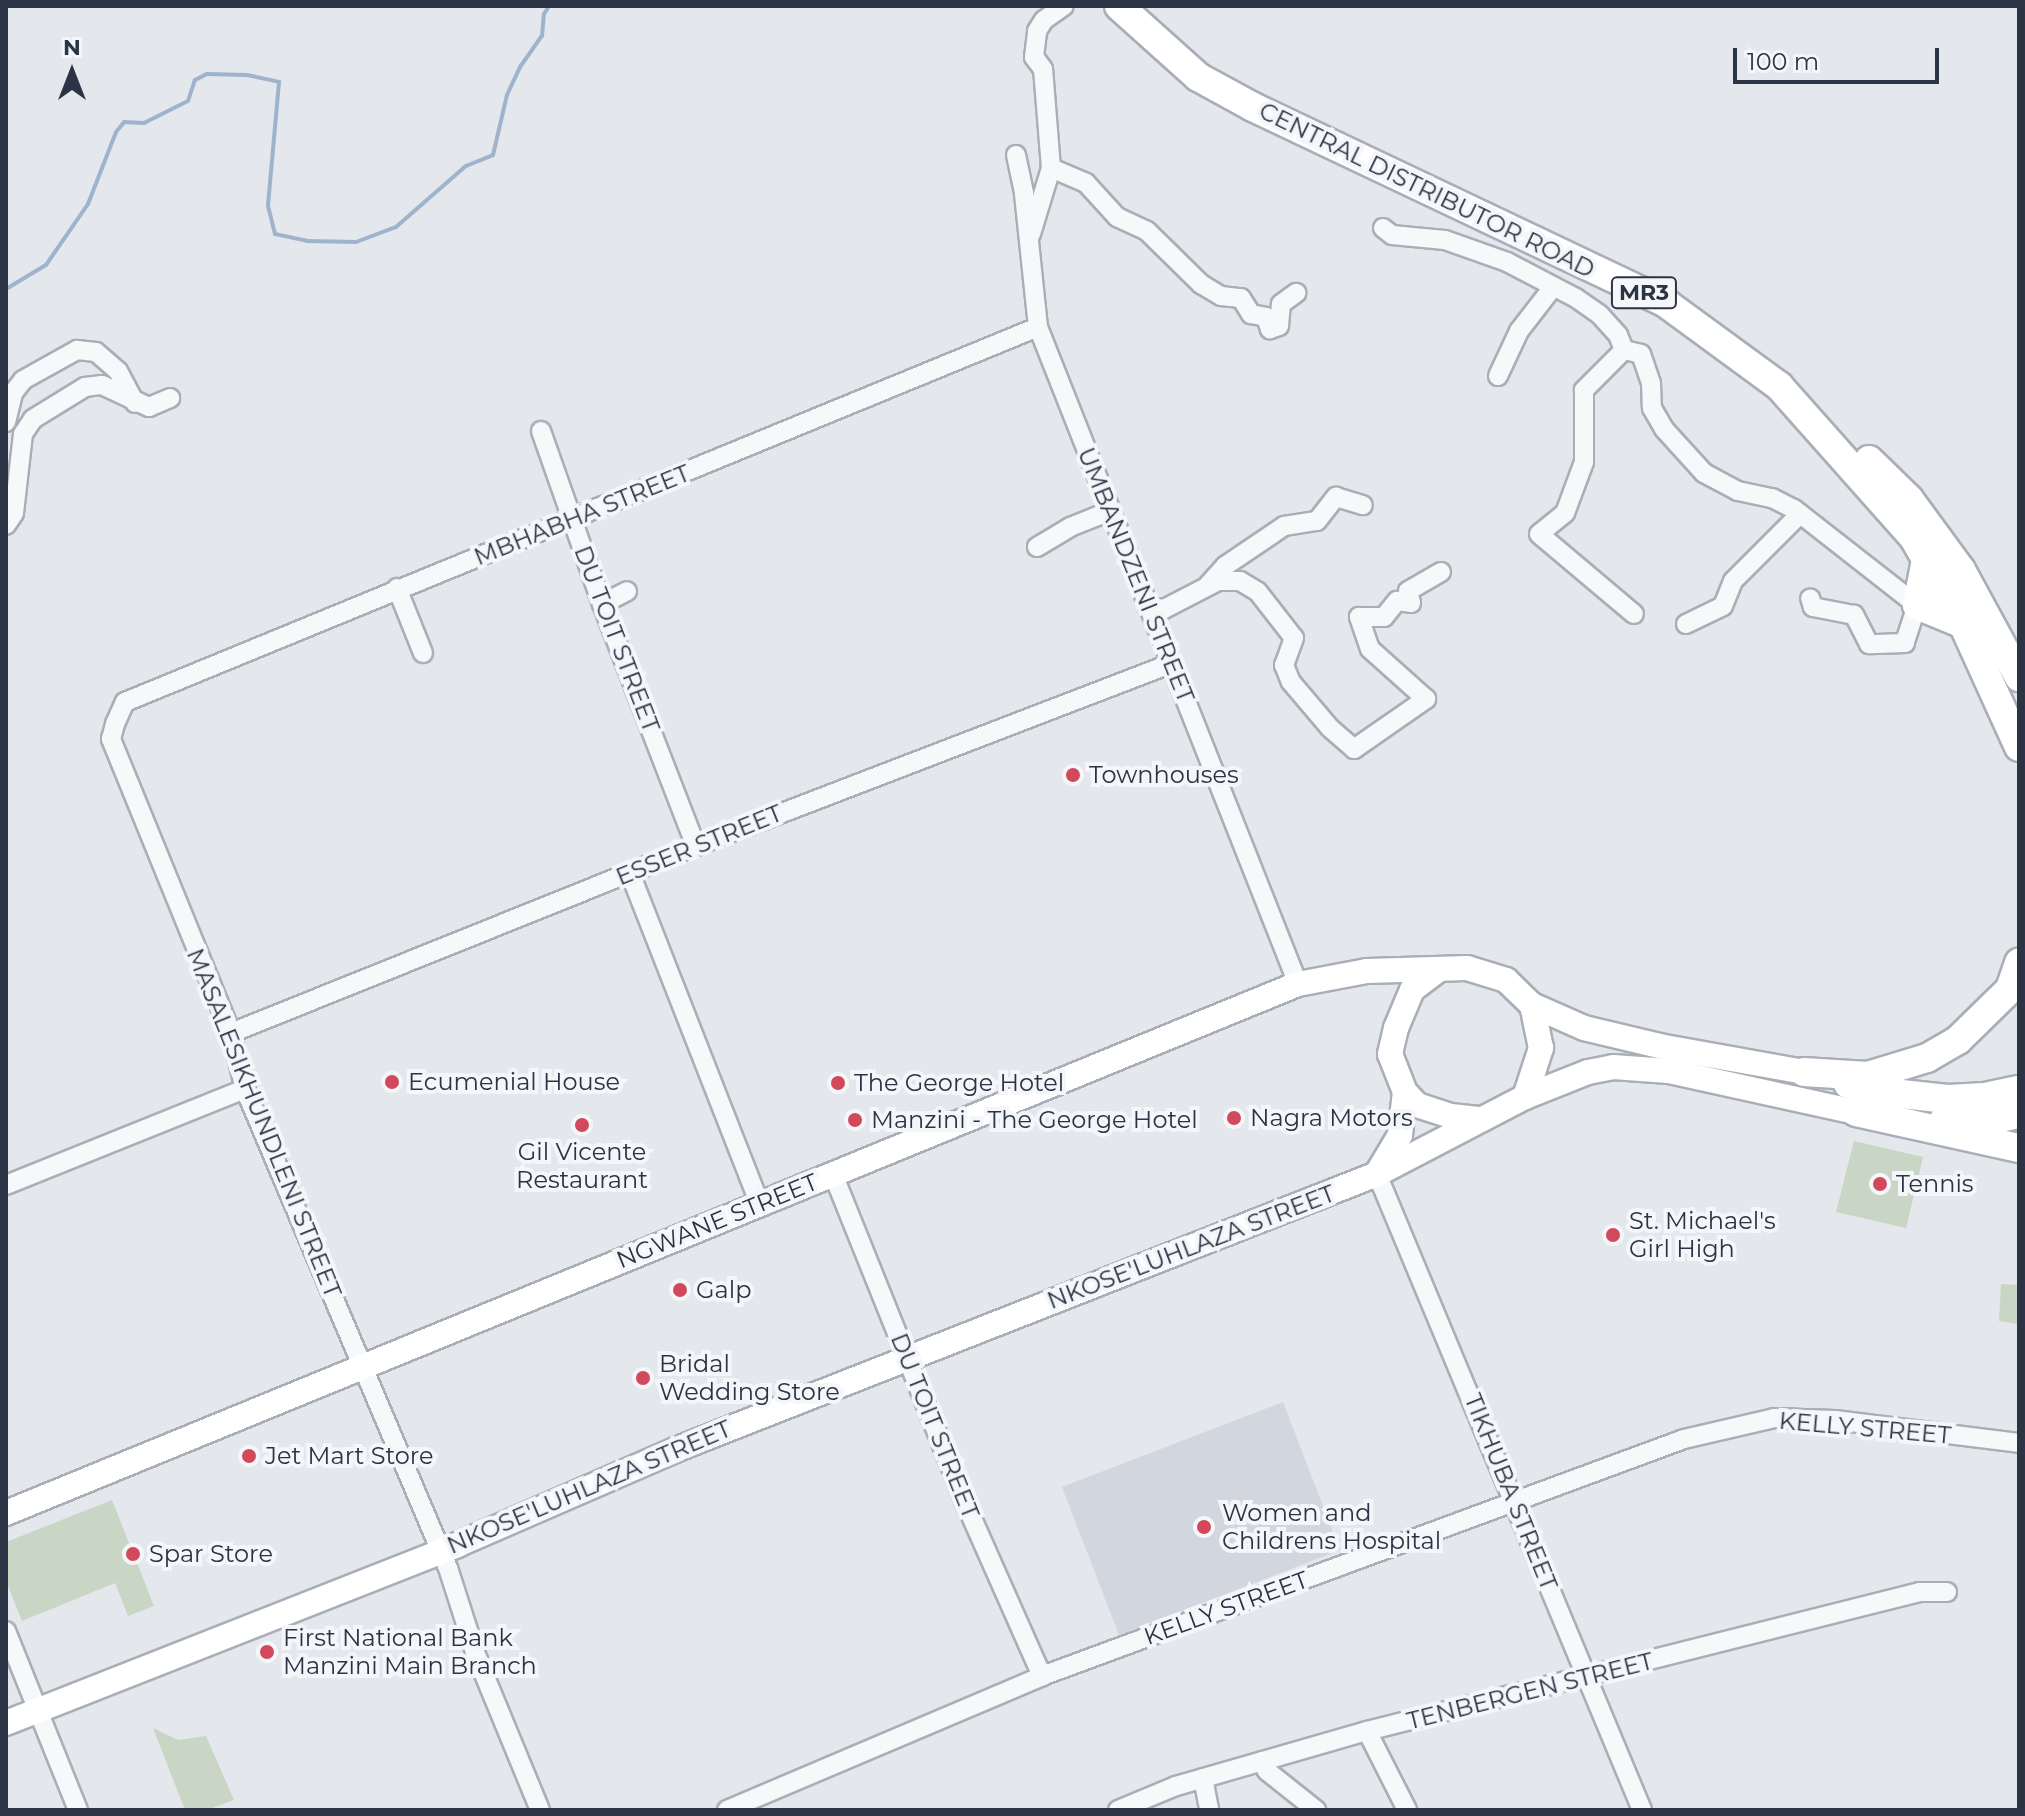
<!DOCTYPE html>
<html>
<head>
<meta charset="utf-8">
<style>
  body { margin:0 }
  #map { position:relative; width:2025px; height:1816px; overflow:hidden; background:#e4e7ec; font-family:Montserrat,sans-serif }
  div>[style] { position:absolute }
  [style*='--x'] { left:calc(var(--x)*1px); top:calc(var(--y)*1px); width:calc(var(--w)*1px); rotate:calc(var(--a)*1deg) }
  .built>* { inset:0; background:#d2d6de }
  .green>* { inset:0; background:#c9d6c5 }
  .stream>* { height:4px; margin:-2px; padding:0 2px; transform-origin:2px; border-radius:2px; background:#9fb4cc }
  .roads { filter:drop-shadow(2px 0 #a9aeb7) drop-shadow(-2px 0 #a9aeb7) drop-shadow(0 2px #a9aeb7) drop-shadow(0 -2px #a9aeb7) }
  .minor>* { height:18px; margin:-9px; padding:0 9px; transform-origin:9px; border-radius:9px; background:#f7f8fa }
  .major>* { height:24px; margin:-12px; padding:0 12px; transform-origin:12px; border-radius:12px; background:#fff }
  .highway>* { height:28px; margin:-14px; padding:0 14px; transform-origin:14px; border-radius:14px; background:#fff }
  .dots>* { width:22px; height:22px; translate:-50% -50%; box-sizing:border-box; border:4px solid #f4f6f9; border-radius:50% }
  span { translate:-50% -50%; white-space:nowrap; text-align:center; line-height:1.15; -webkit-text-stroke:8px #f4f6f9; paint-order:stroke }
  .shield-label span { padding:2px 6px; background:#f4f6f9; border:2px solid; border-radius:6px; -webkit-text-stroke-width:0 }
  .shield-label { font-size:22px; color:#2b3445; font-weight:700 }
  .street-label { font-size:24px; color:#2b3445 }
  .poi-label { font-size:24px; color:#2b3445 }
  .left { translate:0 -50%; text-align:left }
  .frame { position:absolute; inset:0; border:8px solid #2b3445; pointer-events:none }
  .north { position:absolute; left:32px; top:32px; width:80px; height:80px; -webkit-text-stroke:6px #f4f6f9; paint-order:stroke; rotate:0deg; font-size:22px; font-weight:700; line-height:32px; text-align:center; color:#2b3445 }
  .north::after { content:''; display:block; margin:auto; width:28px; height:36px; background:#2b3445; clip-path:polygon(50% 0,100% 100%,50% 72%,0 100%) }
  .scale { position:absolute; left:1733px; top:48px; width:206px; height:36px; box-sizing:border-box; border:4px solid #2b3445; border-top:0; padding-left:10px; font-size:24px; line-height:28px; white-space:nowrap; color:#2b3445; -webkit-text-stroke:6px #f4f6f9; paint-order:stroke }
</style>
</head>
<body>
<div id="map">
  <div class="built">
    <i style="clip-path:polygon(1283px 1402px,1340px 1550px,1119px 1635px,1062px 1487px)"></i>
  </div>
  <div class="green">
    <i style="clip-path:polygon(1854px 1141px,1923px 1157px,1906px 1228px,1836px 1212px)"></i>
    <i style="clip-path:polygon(2001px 1284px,2019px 1285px,2019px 1324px,1999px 1321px)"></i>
    <i style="clip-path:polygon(112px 1500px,154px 1606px,128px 1616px,115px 1583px,22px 1621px,6px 1581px,6px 1542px)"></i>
    <i style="clip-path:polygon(153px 1728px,178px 1740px,206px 1736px,234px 1800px,207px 1810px,185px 1810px)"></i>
  </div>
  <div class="stream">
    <i style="--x:6;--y:289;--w:47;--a:-31"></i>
    <i style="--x:46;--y:265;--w:74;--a:-55.5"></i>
    <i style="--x:88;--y:204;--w:77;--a:-68.7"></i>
    <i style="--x:116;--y:132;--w:13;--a:-51"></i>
    <i style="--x:124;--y:122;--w:20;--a:3"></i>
    <i style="--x:144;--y:123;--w:49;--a:-26.6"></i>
    <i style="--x:188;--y:101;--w:22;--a:-72"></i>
    <i style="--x:195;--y:80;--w:13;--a:-27"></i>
    <i style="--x:207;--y:74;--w:40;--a:1.4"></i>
    <i style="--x:247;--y:75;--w:33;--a:12"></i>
    <i style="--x:279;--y:82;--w:124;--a:95.1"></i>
    <i style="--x:268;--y:206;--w:29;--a:76"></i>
    <i style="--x:275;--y:234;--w:33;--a:12"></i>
    <i style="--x:307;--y:241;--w:49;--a:1.2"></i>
    <i style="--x:356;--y:242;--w:43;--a:-20.6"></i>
    <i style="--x:396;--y:227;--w:93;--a:-41.1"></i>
    <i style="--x:466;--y:166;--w:29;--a:-22"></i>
    <i style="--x:493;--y:155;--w:62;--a:-76.9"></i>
    <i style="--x:507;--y:95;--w:31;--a:-65"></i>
    <i style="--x:520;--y:67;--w:38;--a:-55"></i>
    <i style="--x:542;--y:36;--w:22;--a:-85"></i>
    <i style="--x:544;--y:14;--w:9;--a:-58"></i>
  </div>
  <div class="roads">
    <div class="minor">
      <i style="--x:1016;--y:155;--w:40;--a:78"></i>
      <i style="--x:1024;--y:194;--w:134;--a:84"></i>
      <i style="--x:1038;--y:327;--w:707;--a:68.41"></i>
      <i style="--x:1051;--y:168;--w:38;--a:23"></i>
      <i style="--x:1086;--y:183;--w:46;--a:47.6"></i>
      <i style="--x:1117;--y:217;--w:33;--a:25"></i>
      <i style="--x:1147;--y:231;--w:76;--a:44.5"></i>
      <i style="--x:1201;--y:284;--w:23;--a:31"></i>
      <i style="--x:1221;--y:296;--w:20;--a:6"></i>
      <i style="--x:1241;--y:298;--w:19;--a:58"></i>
      <i style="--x:1251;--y:314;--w:15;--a:11"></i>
      <i style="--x:1266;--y:317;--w:13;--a:72"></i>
      <i style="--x:1270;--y:329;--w:9;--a:-18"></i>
      <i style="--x:1279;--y:326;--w:22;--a:-85"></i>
      <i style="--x:1281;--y:304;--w:19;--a:-36"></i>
      <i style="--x:1383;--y:228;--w:11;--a:38"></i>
      <i style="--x:1392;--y:235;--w:53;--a:5.4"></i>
      <i style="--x:1445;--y:240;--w:66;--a:19.5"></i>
      <i style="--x:1507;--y:262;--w:78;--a:27.6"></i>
      <i style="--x:1576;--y:298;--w:29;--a:35"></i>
      <i style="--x:1600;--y:315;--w:27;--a:48"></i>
      <i style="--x:1618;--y:335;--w:16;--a:68"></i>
      <i style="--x:1624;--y:350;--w:17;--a:13"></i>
      <i style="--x:1641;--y:354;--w:31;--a:71"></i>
      <i style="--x:1651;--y:383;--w:25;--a:88"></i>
      <i style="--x:1652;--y:408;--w:24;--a:60"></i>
      <i style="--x:1664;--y:429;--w:59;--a:47.7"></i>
      <i style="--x:1704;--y:473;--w:38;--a:28"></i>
      <i style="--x:1738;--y:491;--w:35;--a:12"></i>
      <i style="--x:1772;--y:498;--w:25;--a:27"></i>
      <i style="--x:1794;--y:509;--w:156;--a:38"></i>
      <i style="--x:1917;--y:605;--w:40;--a:108"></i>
      <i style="--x:1905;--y:643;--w:36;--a:178"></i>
      <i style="--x:1869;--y:644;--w:33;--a:-117"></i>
      <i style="--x:1854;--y:615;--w:42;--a:-169"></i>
      <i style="--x:1813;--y:607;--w:9;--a:-108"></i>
      <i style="--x:1031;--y:234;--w:69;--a:-73.1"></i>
      <i style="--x:1051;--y:168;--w:99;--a:-94.6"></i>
      <i style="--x:1043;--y:69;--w:15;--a:-127"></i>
      <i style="--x:1034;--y:57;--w:26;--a:-83"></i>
      <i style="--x:1037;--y:31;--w:13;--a:-58"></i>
      <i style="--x:1044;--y:20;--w:24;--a:-35"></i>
      <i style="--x:1624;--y:350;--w:57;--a:135"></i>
      <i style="--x:1584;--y:390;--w:72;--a:90"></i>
      <i style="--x:1584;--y:462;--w:54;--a:110.4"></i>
      <i style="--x:1565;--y:513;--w:33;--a:141"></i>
      <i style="--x:1539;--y:534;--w:124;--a:40.1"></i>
      <i style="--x:1498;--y:376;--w:50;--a:-65"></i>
      <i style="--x:1519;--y:331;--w:56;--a:-52.3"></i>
      <i style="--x:6;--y:422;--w:30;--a:-76"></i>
      <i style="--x:13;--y:393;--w:16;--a:-52"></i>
      <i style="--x:23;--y:380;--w:62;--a:-29.1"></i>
      <i style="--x:77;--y:350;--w:19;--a:6"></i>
      <i style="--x:96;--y:352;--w:29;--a:41"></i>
      <i style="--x:118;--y:371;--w:36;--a:62"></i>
      <i style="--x:541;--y:431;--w:183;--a:70.6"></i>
      <i style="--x:602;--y:604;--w:260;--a:68.8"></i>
      <i style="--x:6;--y:525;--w:14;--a:-56"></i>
      <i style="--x:14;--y:513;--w:80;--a:-83.5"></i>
      <i style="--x:23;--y:434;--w:18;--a:-56"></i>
      <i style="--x:33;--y:419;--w:61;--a:-31.6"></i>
      <i style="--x:85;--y:387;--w:17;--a:-7"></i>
      <i style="--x:102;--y:385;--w:52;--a:25.1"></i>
      <i style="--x:149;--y:407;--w:23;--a:-23"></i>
      <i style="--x:1037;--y:547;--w:39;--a:-31"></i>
      <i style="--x:1070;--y:527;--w:43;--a:-21.8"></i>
      <i style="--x:1208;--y:585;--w:25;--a:-48"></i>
      <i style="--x:1225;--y:566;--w:71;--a:-34.1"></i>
      <i style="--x:1284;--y:526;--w:33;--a:-9"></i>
      <i style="--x:1317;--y:521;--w:31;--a:-52"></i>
      <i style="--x:1336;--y:497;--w:28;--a:17"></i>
      <i style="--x:397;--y:588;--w:70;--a:68.2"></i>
      <i style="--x:602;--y:604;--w:28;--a:-27"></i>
      <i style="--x:1148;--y:607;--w:16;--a:7"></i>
      <i style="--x:1164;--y:609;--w:61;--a:-27.4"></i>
      <i style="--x:1218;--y:581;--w:22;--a:0"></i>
      <i style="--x:1240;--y:581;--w:21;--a:31"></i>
      <i style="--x:1258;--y:592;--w:58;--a:52"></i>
      <i style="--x:1294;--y:638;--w:29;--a:110"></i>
      <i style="--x:1284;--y:665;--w:18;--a:68"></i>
      <i style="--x:1291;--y:682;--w:60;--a:49.7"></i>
      <i style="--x:1330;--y:728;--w:32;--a:41"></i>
      <i style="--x:1354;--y:749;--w:88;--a:-34.8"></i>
      <i style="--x:1426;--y:699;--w:75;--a:-138.2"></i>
      <i style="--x:1370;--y:649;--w:34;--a:-109"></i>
      <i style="--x:1359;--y:617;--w:25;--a:0"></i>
      <i style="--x:1384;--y:617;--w:21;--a:-51"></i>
      <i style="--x:1397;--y:601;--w:14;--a:8"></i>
      <i style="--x:1411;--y:603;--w:12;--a:-104"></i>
      <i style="--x:1408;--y:591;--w:38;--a:-30"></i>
      <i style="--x:1686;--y:624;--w:41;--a:-25.9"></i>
      <i style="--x:1723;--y:606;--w:27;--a:-68"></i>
      <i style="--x:1733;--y:581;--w:95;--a:-45"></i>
      <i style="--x:630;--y:873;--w:354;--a:68.6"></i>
      <i style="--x:231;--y:1033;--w:501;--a:-21.91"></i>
      <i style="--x:696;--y:846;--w:508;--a:-21.01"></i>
      <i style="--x:833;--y:1174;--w:361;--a:68.1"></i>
      <i style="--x:968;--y:1509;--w:183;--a:66.1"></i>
      <i style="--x:1377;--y:1174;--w:689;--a:67.38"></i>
      <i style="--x:6;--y:1185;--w:258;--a:-21.9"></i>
      <i style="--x:6;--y:1631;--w:193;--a:68.1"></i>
      <i style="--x:1367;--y:1731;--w:89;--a:63.1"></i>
      <i style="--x:1262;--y:1761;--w:11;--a:63"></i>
      <i style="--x:1267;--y:1771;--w:63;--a:38.5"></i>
      <i style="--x:1203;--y:1778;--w:33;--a:79"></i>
      <i style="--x:540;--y:1810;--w:171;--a:-112.4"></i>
      <i style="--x:475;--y:1652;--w:88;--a:-107.8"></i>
      <i style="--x:448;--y:1568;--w:520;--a:-112.97"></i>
      <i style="--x:245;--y:1089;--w:58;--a:-104"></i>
      <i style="--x:231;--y:1033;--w:318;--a:-112.2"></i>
      <i style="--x:111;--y:739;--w:16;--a:-75"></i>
      <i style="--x:115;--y:724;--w:24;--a:-66"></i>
      <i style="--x:125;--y:702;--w:987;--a:-22.33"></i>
      <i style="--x:727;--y:1810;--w:342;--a:-23"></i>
      <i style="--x:1042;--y:1676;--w:684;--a:-20.26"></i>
      <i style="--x:1684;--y:1439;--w:92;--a:-13.1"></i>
      <i style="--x:1774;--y:1418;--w:61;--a:1.9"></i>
      <i style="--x:1835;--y:1420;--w:185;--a:7.1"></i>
      <i style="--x:1118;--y:1810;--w:63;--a:-22.5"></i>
      <i style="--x:1176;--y:1786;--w:199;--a:-16.1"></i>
      <i style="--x:1367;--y:1731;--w:570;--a:-14.11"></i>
      <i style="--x:1920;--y:1592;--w:27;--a:0"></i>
    </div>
    <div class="major">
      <i style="--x:1437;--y:971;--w:31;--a:143"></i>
      <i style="--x:1412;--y:990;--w:41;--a:112.8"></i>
      <i style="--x:1396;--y:1028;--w:27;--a:103"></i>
      <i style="--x:1390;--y:1054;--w:41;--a:68.5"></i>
      <i style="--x:1405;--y:1092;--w:18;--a:47"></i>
      <i style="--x:1417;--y:1105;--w:36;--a:18"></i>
      <i style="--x:1451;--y:1116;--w:30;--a:6"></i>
      <i style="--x:1525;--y:1097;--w:52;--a:-71.9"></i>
      <i style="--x:1541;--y:1048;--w:44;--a:-101.8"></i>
      <i style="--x:1378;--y:1172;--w:43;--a:-59.3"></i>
      <i style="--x:1400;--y:1135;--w:43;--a:-83.4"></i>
      <i style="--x:6;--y:1513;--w:1396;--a:-22.27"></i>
      <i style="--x:1298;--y:984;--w:70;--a:-10.7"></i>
      <i style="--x:1367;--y:971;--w:100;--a:-1.7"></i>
      <i style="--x:1467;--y:968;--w:41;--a:17.1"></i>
      <i style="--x:1506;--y:980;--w:36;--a:44"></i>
      <i style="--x:1532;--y:1005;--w:57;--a:23.9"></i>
      <i style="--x:1584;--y:1028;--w:82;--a:13.4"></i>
      <i style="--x:1664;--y:1047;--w:142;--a:10.1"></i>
      <i style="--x:6;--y:1723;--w:485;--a:-21.5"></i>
      <i style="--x:457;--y:1545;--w:238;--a:-23.5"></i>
      <i style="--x:675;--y:1450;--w:754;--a:-21.46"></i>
      <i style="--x:1377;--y:1174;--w:167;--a:-27.5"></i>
      <i style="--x:1525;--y:1097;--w:68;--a:-21.6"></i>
      <i style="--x:1588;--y:1072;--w:25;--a:-11"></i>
      <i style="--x:1613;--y:1067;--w:56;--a:4.1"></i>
      <i style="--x:1669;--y:1071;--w:191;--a:12.4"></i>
    </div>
    <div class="highway">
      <i style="--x:1119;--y:6;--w:106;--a:41.9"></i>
      <i style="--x:1198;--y:77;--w:63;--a:28.6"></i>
      <i style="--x:1253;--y:107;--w:458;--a:25.4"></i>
      <i style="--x:1667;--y:304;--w:139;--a:36.2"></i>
      <i style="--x:1779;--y:386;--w:203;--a:48.4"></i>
      <i style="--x:1914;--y:538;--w:99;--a:60.3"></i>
      <i style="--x:1963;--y:624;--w:135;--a:65.5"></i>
      <i style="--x:1869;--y:460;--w:56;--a:44.3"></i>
      <i style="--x:1909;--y:499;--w:88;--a:53.8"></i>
      <i style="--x:1961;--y:570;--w:122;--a:61.5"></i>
      <i style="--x:1926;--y:560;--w:46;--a:101.3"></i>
      <i style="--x:1917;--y:605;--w:50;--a:22.4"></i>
      <i style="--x:1804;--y:1072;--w:64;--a:3.6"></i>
      <i style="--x:1868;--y:1076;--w:62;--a:-17"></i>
      <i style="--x:1927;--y:1058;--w:36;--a:-30"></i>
      <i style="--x:1958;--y:1040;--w:73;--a:-44.4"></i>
      <i style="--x:2010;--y:989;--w:28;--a:-71"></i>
      <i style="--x:1848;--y:1084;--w:27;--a:15"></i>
      <i style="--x:1874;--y:1091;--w:74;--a:6.2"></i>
      <i style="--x:1948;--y:1099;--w:37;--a:-3"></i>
      <i style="--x:1985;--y:1097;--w:35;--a:-12"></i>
      <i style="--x:1856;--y:1112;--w:167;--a:12.5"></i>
      <i style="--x:1944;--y:1120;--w:46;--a:0"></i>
      <i style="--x:1990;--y:1120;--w:30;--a:-12"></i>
    </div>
  </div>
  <div class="dots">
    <i style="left:1073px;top:775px;background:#d1495b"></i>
    <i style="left:392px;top:1082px;background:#d1495b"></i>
    <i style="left:838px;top:1083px;background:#d1495b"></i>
    <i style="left:1234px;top:1118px;background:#d1495b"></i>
    <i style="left:855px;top:1120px;background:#d1495b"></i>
    <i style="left:582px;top:1125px;background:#d1495b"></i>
    <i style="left:1880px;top:1184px;background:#d1495b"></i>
    <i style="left:1613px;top:1235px;background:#d1495b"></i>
    <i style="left:680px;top:1290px;background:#d1495b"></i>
    <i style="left:643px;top:1378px;background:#d1495b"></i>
    <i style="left:249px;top:1456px;background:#d1495b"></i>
    <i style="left:1204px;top:1527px;background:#d1495b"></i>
    <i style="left:133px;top:1554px;background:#d1495b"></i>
    <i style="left:267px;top:1652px;background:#d1495b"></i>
  </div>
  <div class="shield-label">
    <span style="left:1644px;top:293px">MR3</span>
  </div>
  <div class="street-label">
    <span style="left:1427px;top:190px;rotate:26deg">CENTRAL DISTRIBUTOR ROAD</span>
    <span style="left:582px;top:515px;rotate:-22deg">MBHABHA STREET</span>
    <span style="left:1136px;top:575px;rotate:68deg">UMBANDZENI STREET</span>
    <span style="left:617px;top:639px;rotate:69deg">DU TOIT STREET</span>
    <span style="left:699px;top:845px;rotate:-22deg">ESSER STREET</span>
    <span style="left:264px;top:1123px;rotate:68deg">MASALESIKHUNDLENI STREET</span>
    <span style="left:717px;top:1221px;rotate:-22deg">NGWANE STREET</span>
    <span style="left:1191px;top:1247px;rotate:-21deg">NKOSE'LUHLAZA STREET</span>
    <span style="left:935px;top:1426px;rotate:68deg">DU TOIT STREET</span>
    <span style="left:1865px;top:1428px;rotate:5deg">KELLY STREET</span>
    <span style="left:589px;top:1487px;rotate:-23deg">NKOSE'LUHLAZA STREET</span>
    <span style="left:1511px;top:1492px;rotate:68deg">TIKHUBA STREET</span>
    <span style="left:1226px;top:1608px;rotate:-20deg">KELLY STREET</span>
    <span style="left:1530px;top:1691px;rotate:-14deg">TENBERGEN STREET</span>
  </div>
  <div class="poi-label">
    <span class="left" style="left:1089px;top:775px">Townhouses</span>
    <span class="left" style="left:408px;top:1082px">Ecumenial House</span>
    <span class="left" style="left:854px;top:1083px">The George Hotel</span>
    <span class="left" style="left:1250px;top:1118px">Nagra Motors</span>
    <span class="left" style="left:871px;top:1120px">Manzini - The George Hotel</span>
    <span style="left:582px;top:1166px">Gil Vicente<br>Restaurant</span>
    <span class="left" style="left:1896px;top:1184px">Tennis</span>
    <span class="left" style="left:1629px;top:1235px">St. Michael's<br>Girl High</span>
    <span class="left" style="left:696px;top:1290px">Galp</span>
    <span class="left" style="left:659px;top:1378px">Bridal<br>Wedding Store</span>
    <span class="left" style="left:265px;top:1456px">Jet Mart Store</span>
    <span class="left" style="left:1222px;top:1527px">Women and<br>Childrens Hospital</span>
    <span class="left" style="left:149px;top:1554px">Spar Store</span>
    <span class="left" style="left:283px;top:1652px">First National Bank<br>Manzini Main Branch</span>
  </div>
  <div class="frame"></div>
  <div class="north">N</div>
  <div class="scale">100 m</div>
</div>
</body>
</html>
